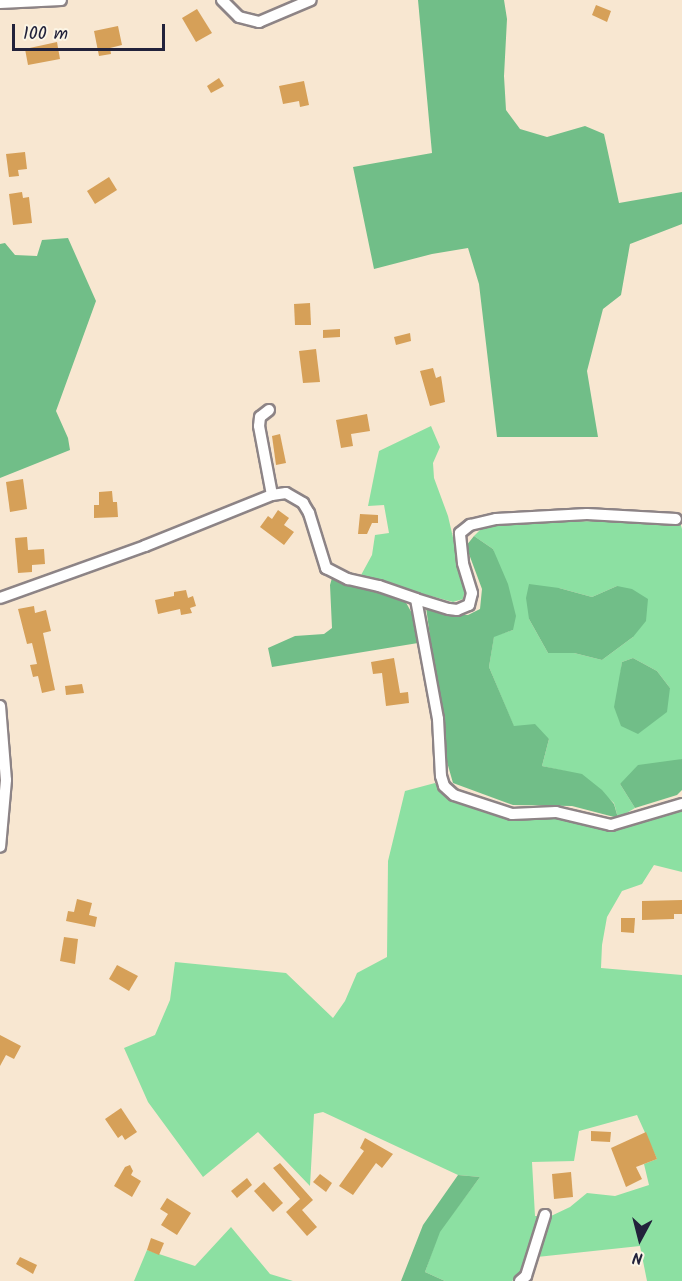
<!DOCTYPE html>
<html>
<head>
<meta charset="utf-8">
<style>
  body { margin:0 }
  #map { position:relative; width:682px; height:1281px; overflow:hidden; background:#f8e7d1; font-family:Kalam,sans-serif }
  div>[style] { position:absolute }
  [style*='--x'] { left:calc(var(--x)*1px); top:calc(var(--y)*1px); width:calc(var(--w)*1px); rotate:calc(var(--a)*1deg) }
  .green>* { inset:0; background:#8ce0a2 }
  .forest>* { inset:0; background:#71be88 }
  .building>* { inset:0; background:#d6a058 }
  .roads { filter:drop-shadow(2px 0 #8d8486) drop-shadow(-2px 0 #8d8486) drop-shadow(0 2px #8d8486) drop-shadow(0 -2px #8d8486) }
  .minor>* { height:10px; margin:-5px; padding:0 5px; transform-origin:5px; border-radius:5px; background:#fff }
  span { translate:-50% -50%; white-space:nowrap; text-align:center; line-height:1.15; -webkit-text-stroke:4.5px #fcf5e5; paint-order:stroke }
  .north { position:absolute; left:610px; top:1209px; width:60px; height:60px; -webkit-text-stroke:4px #fcf5e5; paint-order:stroke; rotate:187deg; font-size:16px; font-weight:700; line-height:24px; text-align:center; color:#22223b }
  .north::after { content:''; display:block; margin:auto; width:21px; height:27px; background:#22223b; clip-path:polygon(50% 0,100% 100%,50% 72%,0 100%) }
  .scale { position:absolute; left:12px; top:24px; width:153px; height:27px; box-sizing:border-box; border:3px solid #22223b; border-top:0; padding-left:8px; font-size:18px; line-height:21px; white-space:nowrap; color:#22223b; -webkit-text-stroke:4px #fcf5e5; paint-order:stroke }
</style>
</head>
<body>
<div id="map">
  <div class="green">
    <i style="clip-path:polygon(431px 426px,440px 447px,433px 463px,434px 478px,448px 516px,465px 589px,463px 599px,453px 602px,360px 577px,372px 555px,375px 535px,389px 533px,384px 505px,368px 506px,379px 451px)"></i>
    <i style="clip-path:polygon(evenodd,612px 521px,680px 522px,682px 529px,682px 759px,620px 784px,635px 808px,618px 818px,614px 803px,582px 775px,542px 766px,549px 739px,514px 727px,489px 667px,494px 636px,513px 630px,493px 549px,474px 536px,482px 528px,520px 522px,612px 521px,617px 586px,633px 637px,602px 660px,574px 653px,548px 653px,529px 619px,559px 588px,592px 597px,617px 586px,612px 521px,633px 658px,657px 671px,670px 688px,620px 679px,622px 662px,633px 658px)"></i>
    <i style="clip-path:polygon(435px 783px,445px 797px,484px 812px,510px 817px,562px 816px,608px 828px,682px 808px,682px 872px,654px 865px,642px 884px,622px 891px,607px 917px,602px 945px,601px 968px,682px 975px,682px 1281px,647px 1281px,640px 1246px,537px 1257px,551px 1216px,570px 1207px,587px 1193px,615px 1196px,649px 1185px,644px 1164px,657px 1159px,637px 1115px,579px 1131px,574px 1161px,532px 1162px,535px 1216px,539px 1216px,523px 1272px,512px 1281px,445px 1281px,425px 1272px,439px 1232px,480px 1177px,458px 1175px,323px 1112px,314px 1114px,310px 1186px,258px 1132px,203px 1177px,148px 1102px,124px 1048px,155px 1035px,170px 1000px,175px 962px,286px 973px,333px 1018px,345px 1001px,357px 973px,387px 957px,388px 861px,405px 791px)"></i>
    <i style="clip-path:polygon(231px 1227px,270px 1274px,293px 1281px,134px 1281px,147px 1250px,195px 1266px)"></i>
  </div>
  <div class="forest">
    <i style="clip-path:polygon(418px 0,504px 0,507px 19px,504px 76px,506px 110px,520px 129px,547px 137px,585px 126px,604px 134px,619px 203px,682px 192px,682px 224px,630px 244px,621px 295px,603px 309px,587px 371px,598px 437px,497px 437px,479px 284px,468px 248px,432px 254px,374px 269px,353px 167px,432px 153px)"></i>
    <i style="clip-path:polygon(68px 238px,96px 301px,56px 411px,68px 438px,70px 450px,0 478px,0 244px,5px 243px,15px 255px,37px 256px,42px 240px)"></i>
    <i style="clip-path:polygon(474px 536px,493px 549px,508px 584px,516px 616px,513px 630px,494px 637px,489px 667px,514px 726px,535px 724px,549px 739px,542px 766px,582px 774px,602px 790px,614px 804px,618px 818px,572px 806px,513px 805px,453px 783px,447px 762px,426px 607px,447px 614px,468px 615px,480px 609px,482px 589px,466px 546px)"></i>
    <i style="clip-path:polygon(332px 578px,404px 599px,414px 617px,418px 643px,272px 667px,268px 648px,295px 636px,324px 634px,332px 628px,330px 585px)"></i>
    <i style="clip-path:polygon(529px 584px,559px 588px,592px 597px,617px 586px,632px 589px,648px 599px,646px 621px,633px 637px,602px 660px,574px 653px,548px 653px,529px 619px,526px 598px)"></i>
    <i style="clip-path:polygon(633px 658px,657px 671px,670px 688px,667px 712px,638px 734px,621px 726px,614px 707px,622px 662px)"></i>
    <i style="clip-path:polygon(682px 759px,682px 790px,677px 795px,635px 808px,620px 784px,638px 765px)"></i>
    <i style="clip-path:polygon(458px 1175px,480px 1177px,440px 1232px,425px 1272px,445px 1281px,401px 1281px,423px 1225px)"></i>
  </div>
  <div class="building">
    <i style="clip-path:polygon(596px 5px,611px 11px,607px 22px,592px 15px)"></i>
    <i style="clip-path:polygon(197px 9px,212px 33px,196px 42px,182px 18px)"></i>
    <i style="clip-path:polygon(118px 26px,122px 45px,110px 48px,111px 54px,99px 56px,94px 31px)"></i>
    <i style="clip-path:polygon(57px 42px,60px 59px,28px 65px,25px 49px)"></i>
    <i style="clip-path:polygon(219px 78px,224px 86px,211px 93px,207px 86px)"></i>
    <i style="clip-path:polygon(304px 81px,309px 105px,300px 107px,299px 101px,283px 104px,279px 86px)"></i>
    <i style="clip-path:polygon(25px 152px,27px 169px,18px 170px,19px 176px,9px 177px,6px 154px)"></i>
    <i style="clip-path:polygon(109px 177px,117px 190px,95px 204px,87px 191px)"></i>
    <i style="clip-path:polygon(22px 192px,23px 198px,29px 197px,32px 223px,13px 225px,9px 194px)"></i>
    <i style="clip-path:polygon(310px 303px,311px 325px,295px 325px,294px 304px)"></i>
    <i style="clip-path:polygon(340px 329px,340px 337px,323px 338px,323px 330px)"></i>
    <i style="clip-path:polygon(410px 333px,411px 341px,396px 345px,394px 337px)"></i>
    <i style="clip-path:polygon(316px 349px,320px 382px,303px 383px,299px 351px)"></i>
    <i style="clip-path:polygon(433px 368px,436px 378px,441px 376px,445px 402px,430px 406px,420px 371px)"></i>
    <i style="clip-path:polygon(367px 414px,370px 431px,351px 434px,353px 446px,341px 448px,336px 420px)"></i>
    <i style="clip-path:polygon(280px 434px,286px 463px,276px 465px,272px 436px)"></i>
    <i style="clip-path:polygon(23px 479px,27px 509px,10px 512px,6px 482px)"></i>
    <i style="clip-path:polygon(112px 491px,113px 502px,117px 502px,118px 517px,94px 518px,94px 505px,99px 505px,99px 492px)"></i>
    <i style="clip-path:polygon(278px 510px,289px 518px,284px 525px,294px 532px,284px 545px,260px 527px,268px 516px,272px 519px)"></i>
    <i style="clip-path:polygon(360px 514px,378px 515px,378px 523px,372px 523px,367px 534px,358px 534px)"></i>
    <i style="clip-path:polygon(27px 537px,28px 550px,44px 549px,45px 564px,32px 565px,32px 572px,18px 573px,15px 538px)"></i>
    <i style="clip-path:polygon(186px 590px,188px 598px,193px 596px,196px 606px,190px 608px,192px 613px,181px 615px,180px 609px,158px 614px,155px 600px,174px 596px,174px 592px)"></i>
    <i style="clip-path:polygon(34px 606px,35px 613px,46px 610px,51px 631px,43px 633px,55px 690px,42px 693px,38px 676px,33px 677px,30px 665px,37px 664px,32px 643px,27px 644px,18px 609px)"></i>
    <i style="clip-path:polygon(394px 658px,400px 693px,408px 692px,409px 703px,386px 706px,382px 673px,373px 674px,371px 662px)"></i>
    <i style="clip-path:polygon(82px 684px,84px 693px,66px 695px,65px 686px)"></i>
    <i style="clip-path:polygon(77px 899px,92px 903px,89px 915px,97px 917px,95px 927px,66px 921px,68px 911px,74px 912px)"></i>
    <i style="clip-path:polygon(682px 900px,682px 914px,674px 914px,674px 919px,642px 920px,642px 901px)"></i>
    <i style="clip-path:polygon(621px 918px,635px 918px,634px 933px,621px 932px)"></i>
    <i style="clip-path:polygon(64px 937px,78px 939px,75px 964px,60px 961px)"></i>
    <i style="clip-path:polygon(117px 965px,138px 976px,129px 991px,109px 979px)"></i>
    <i style="clip-path:polygon(0 1035px,21px 1046px,14px 1059px,6px 1055px,0 1066px)"></i>
    <i style="clip-path:polygon(121px 1108px,137px 1132px,125px 1140px,122px 1135px,118px 1138px,105px 1119px)"></i>
    <i style="clip-path:polygon(591px 1131px,611px 1132px,610px 1142px,591px 1141px)"></i>
    <i style="clip-path:polygon(646px 1132px,657px 1159px,636px 1167px,642px 1179px,626px 1187px,611px 1148px)"></i>
    <i style="clip-path:polygon(365px 1138px,393px 1154px,382px 1168px,376px 1163px,353px 1195px,339px 1186px,364px 1151px,360px 1148px)"></i>
    <i style="clip-path:polygon(280px 1163px,313px 1200px,302px 1210px,317px 1227px,307px 1236px,286px 1212px,300px 1199px,273px 1168px)"></i>
    <i style="clip-path:polygon(130px 1165px,133px 1171px,131px 1175px,141px 1181px,132px 1197px,114px 1186px,125px 1167px)"></i>
    <i style="clip-path:polygon(571px 1172px,573px 1197px,554px 1199px,552px 1174px)"></i>
    <i style="clip-path:polygon(320px 1174px,332px 1183px,326px 1192px,313px 1182px)"></i>
    <i style="clip-path:polygon(247px 1178px,252px 1185px,237px 1198px,231px 1191px)"></i>
    <i style="clip-path:polygon(264px 1182px,283px 1203px,273px 1212px,254px 1191px)"></i>
    <i style="clip-path:polygon(167px 1198px,191px 1213px,177px 1235px,161px 1225px,168px 1214px,160px 1209px)"></i>
    <i style="clip-path:polygon(151px 1238px,164px 1243px,159px 1255px,147px 1250px)"></i>
    <i style="clip-path:polygon(20px 1257px,37px 1265px,33px 1274px,16px 1264px)"></i>
  </div>
  <div class="roads">
    <div class="minor">
      <i style="--x:222;--y:0;--w:24;--a:45"></i>
      <i style="--x:239;--y:17;--w:21;--a:14"></i>
      <i style="--x:259;--y:22;--w:56;--a:-22.9"></i>
      <i style="--x:0;--y:3;--w:61;--a:-2.8"></i>
      <i style="--x:269;--y:410;--w:11;--a:142"></i>
      <i style="--x:260;--y:417;--w:9;--a:96"></i>
      <i style="--x:259;--y:426;--w:70;--a:79.3"></i>
      <i style="--x:0;--y:598;--w:154;--a:-19.7"></i>
      <i style="--x:145;--y:546;--w:137;--a:-21.9"></i>
      <i style="--x:272;--y:495;--w:14;--a:-8"></i>
      <i style="--x:286;--y:493;--w:20;--a:30"></i>
      <i style="--x:303;--y:503;--w:12;--a:59"></i>
      <i style="--x:309;--y:513;--w:58;--a:72.8"></i>
      <i style="--x:326;--y:568;--w:25;--a:27"></i>
      <i style="--x:348;--y:579;--w:32;--a:13"></i>
      <i style="--x:379;--y:586;--w:39;--a:19"></i>
      <i style="--x:416;--y:599;--w:122;--a:79.6"></i>
      <i style="--x:438;--y:719;--w:57;--a:87"></i>
      <i style="--x:441;--y:776;--w:10;--a:73"></i>
      <i style="--x:444;--y:786;--w:13;--a:42"></i>
      <i style="--x:454;--y:795;--w:61;--a:18.1"></i>
      <i style="--x:512;--y:814;--w:44;--a:-2.6"></i>
      <i style="--x:556;--y:812;--w:57;--a:13.3"></i>
      <i style="--x:611;--y:825;--w:74;--a:-16.5"></i>
      <i style="--x:416;--y:599;--w:34;--a:17"></i>
      <i style="--x:449;--y:609;--w:8;--a:7"></i>
      <i style="--x:457;--y:610;--w:13;--a:-23"></i>
      <i style="--x:469;--y:605;--w:12;--a:-76"></i>
      <i style="--x:472;--y:593;--w:31;--a:-107"></i>
      <i style="--x:463;--y:563;--w:30;--a:-96"></i>
      <i style="--x:460;--y:533;--w:13;--a:-39"></i>
      <i style="--x:470;--y:525;--w:27;--a:-13"></i>
      <i style="--x:496;--y:519;--w:91;--a:-3.1"></i>
      <i style="--x:587;--y:514;--w:89;--a:3.2"></i>
      <i style="--x:0;--y:706;--w:74;--a:85.4"></i>
      <i style="--x:6;--y:780;--w:67;--a:95.1"></i>
      <i style="--x:520;--y:1281;--w:8;--a:-40"></i>
      <i style="--x:526;--y:1276;--w:64;--a:-72.7"></i>
    </div>
  </div>
  <div class="north">N</div>
  <div class="scale">100 m</div>
</div>
</body>
</html>
